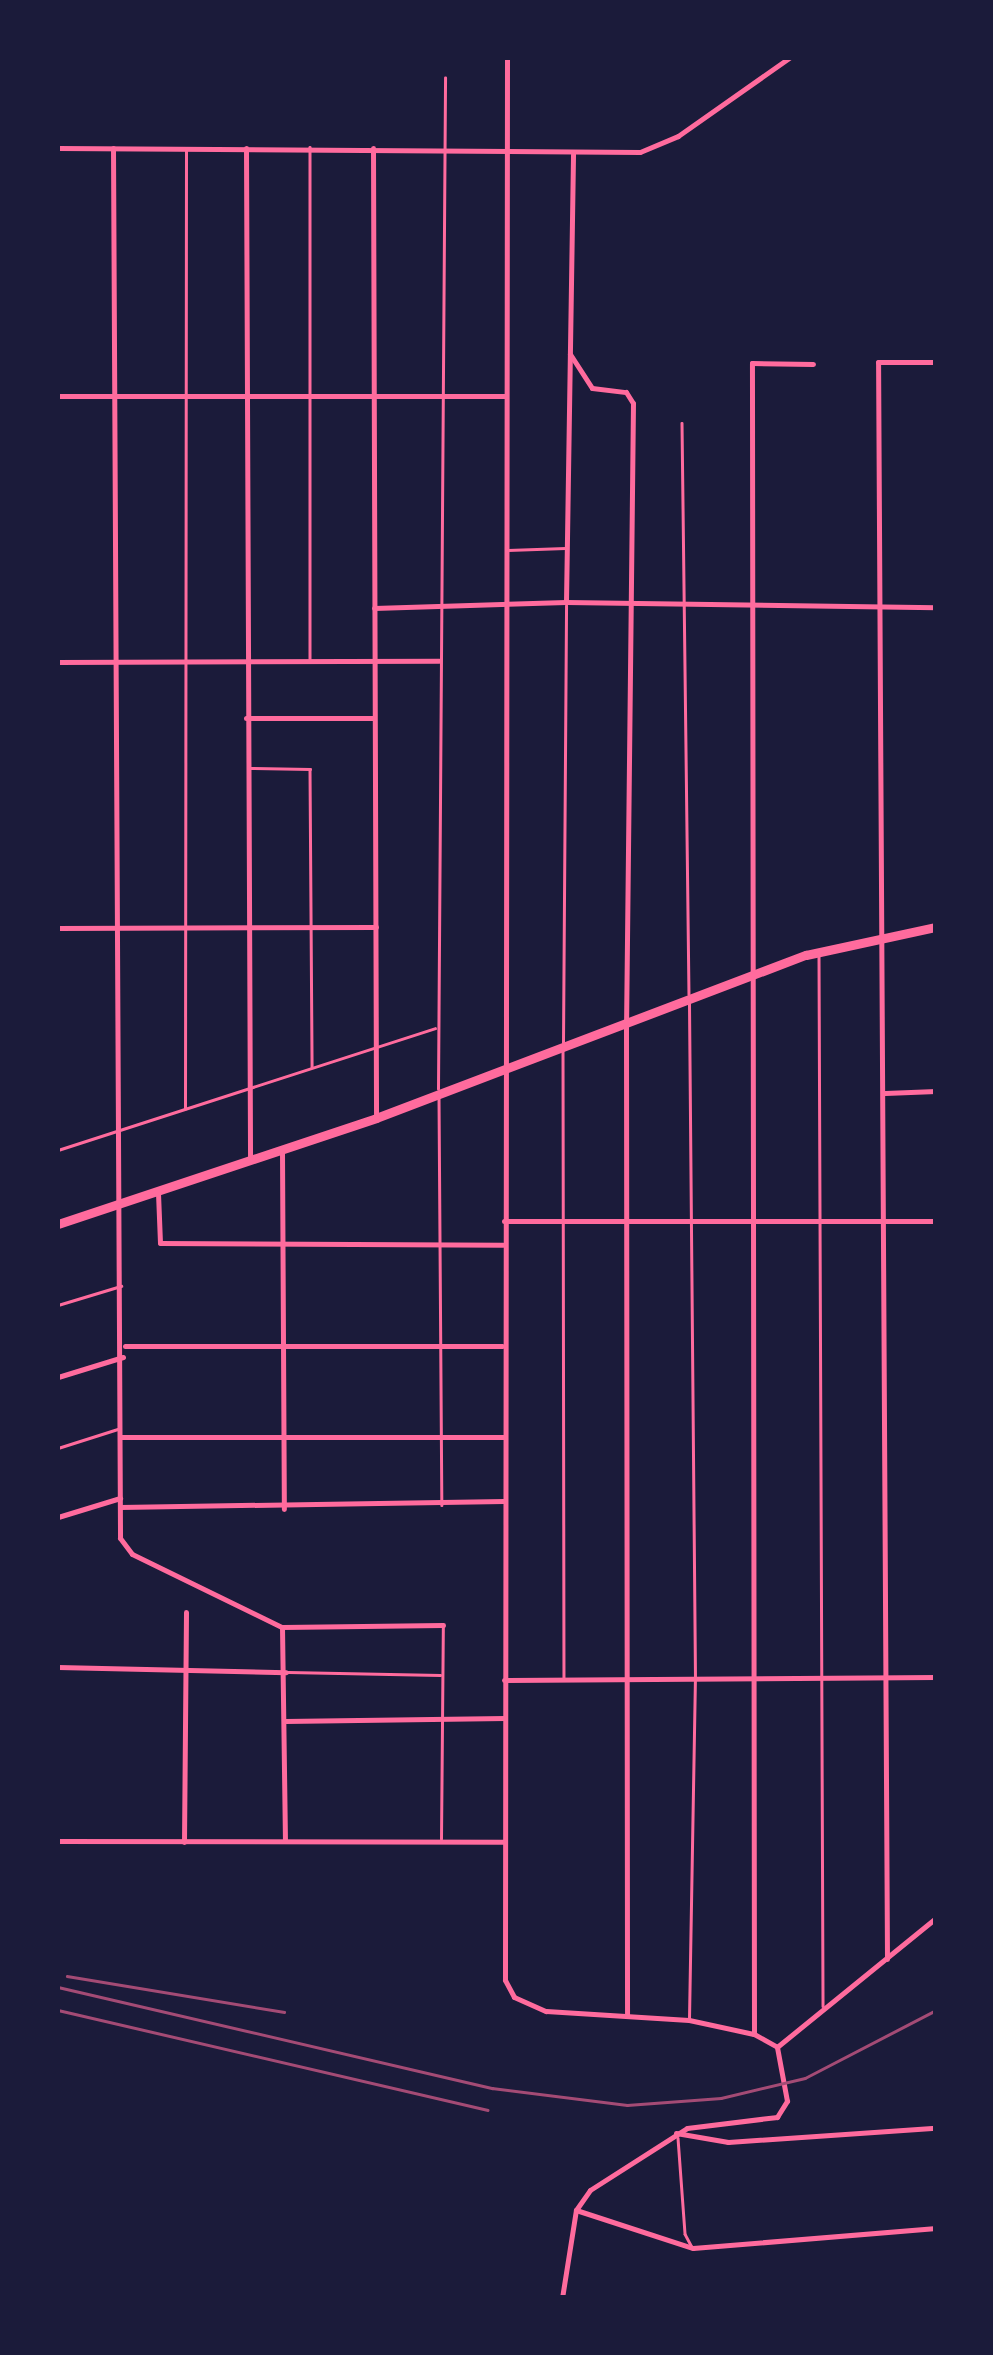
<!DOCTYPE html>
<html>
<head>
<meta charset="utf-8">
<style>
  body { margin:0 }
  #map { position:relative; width:993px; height:2355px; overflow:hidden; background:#1b1b3a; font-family:Karla,sans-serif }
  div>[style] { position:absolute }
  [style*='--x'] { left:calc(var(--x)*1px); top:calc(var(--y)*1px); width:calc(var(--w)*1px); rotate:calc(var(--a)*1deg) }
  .service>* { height:2.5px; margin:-1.25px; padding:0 1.25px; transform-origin:1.25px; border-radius:1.25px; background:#ff6b9d }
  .minor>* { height:5px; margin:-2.5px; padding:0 2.5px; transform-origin:2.5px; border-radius:2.5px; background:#ff6b9d }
  .primary>* { height:9px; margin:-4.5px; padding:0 4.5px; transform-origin:4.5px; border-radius:4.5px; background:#ff6b9d }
  .rail>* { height:2.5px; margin:-1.25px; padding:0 1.25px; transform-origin:1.25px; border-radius:1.25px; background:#a44b75 }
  span { translate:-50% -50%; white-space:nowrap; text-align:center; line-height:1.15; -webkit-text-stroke:8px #1b1b3a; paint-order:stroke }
  .frame { position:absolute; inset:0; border:60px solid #1b1b3a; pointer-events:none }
</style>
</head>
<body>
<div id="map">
  <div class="service">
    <i style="--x:310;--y:147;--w:513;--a:90"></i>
    <i style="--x:682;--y:423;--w:571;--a:89.3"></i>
    <i style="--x:508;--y:550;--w:57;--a:-2"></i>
    <i style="--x:250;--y:768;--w:60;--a:1"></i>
    <i style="--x:310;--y:769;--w:298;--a:89.6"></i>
    <i style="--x:819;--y:954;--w:1052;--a:89.78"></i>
    <i style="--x:563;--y:1043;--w:437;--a:-89.6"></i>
    <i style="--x:563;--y:1051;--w:627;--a:89.91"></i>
    <i style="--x:438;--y:1089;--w:1011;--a:-89.6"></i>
    <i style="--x:439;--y:1097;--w:408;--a:89.6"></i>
    <i style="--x:185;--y:1109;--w:959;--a:-89.94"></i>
    <i style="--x:58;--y:1150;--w:396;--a:-17.9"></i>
    <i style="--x:58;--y:1305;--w:66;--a:-16.8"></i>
    <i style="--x:58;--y:1448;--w:63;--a:-17.6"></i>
    <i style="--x:288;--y:1672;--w:152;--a:1.1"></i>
    <i style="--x:441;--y:1839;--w:212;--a:-89.5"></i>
    <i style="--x:689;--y:2019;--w:340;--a:-89"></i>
    <i style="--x:695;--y:1679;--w:677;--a:-90.51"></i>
    <i style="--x:678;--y:2138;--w:96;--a:85.8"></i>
    <i style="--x:685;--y:2234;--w:15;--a:62"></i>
  </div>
  <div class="minor">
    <i style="--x:507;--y:58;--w:1922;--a:90.06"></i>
    <i style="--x:505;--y:1980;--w:19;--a:62"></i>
    <i style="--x:514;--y:1997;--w:35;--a:24"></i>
    <i style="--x:546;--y:2011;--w:143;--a:3.6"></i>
    <i style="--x:689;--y:2020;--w:66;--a:12.2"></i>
    <i style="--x:754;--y:2034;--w:26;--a:29"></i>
    <i style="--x:58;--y:148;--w:582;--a:0.39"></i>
    <i style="--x:640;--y:152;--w:41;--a:-22.8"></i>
    <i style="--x:678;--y:136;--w:136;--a:-35.1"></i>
    <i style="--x:113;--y:148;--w:1390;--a:89.71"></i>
    <i style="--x:120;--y:1538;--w:20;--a:53"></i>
    <i style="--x:132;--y:1554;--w:167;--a:26"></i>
    <i style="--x:282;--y:1627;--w:161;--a:-0.7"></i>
    <i style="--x:246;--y:148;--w:1011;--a:89.77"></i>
    <i style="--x:373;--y:148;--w:967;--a:89.82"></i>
    <i style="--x:570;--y:354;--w:40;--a:57.1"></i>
    <i style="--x:592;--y:388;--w:34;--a:7"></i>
    <i style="--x:626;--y:392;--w:13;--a:58"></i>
    <i style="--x:633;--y:403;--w:622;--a:90.64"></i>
    <i style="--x:626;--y:1025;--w:990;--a:89.94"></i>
    <i style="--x:58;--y:396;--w:448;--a:0"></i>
    <i style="--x:566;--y:602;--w:448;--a:-89.1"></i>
    <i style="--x:374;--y:608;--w:192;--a:-1.8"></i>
    <i style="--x:566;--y:602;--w:370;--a:0.8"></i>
    <i style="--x:58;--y:662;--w:381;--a:-0.2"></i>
    <i style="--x:246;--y:718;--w:127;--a:0"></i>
    <i style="--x:58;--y:928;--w:318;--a:-0.2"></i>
    <i style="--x:885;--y:1093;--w:51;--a:-2.2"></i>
    <i style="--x:282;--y:1152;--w:357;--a:89.7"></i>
    <i style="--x:158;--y:1193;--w:50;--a:87.7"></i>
    <i style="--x:160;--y:1243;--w:343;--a:0.3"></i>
    <i style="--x:504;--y:1221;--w:432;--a:0"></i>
    <i style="--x:125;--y:1346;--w:377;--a:0"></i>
    <i style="--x:58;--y:1377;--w:68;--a:-17.1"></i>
    <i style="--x:121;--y:1437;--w:382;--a:0"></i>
    <i style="--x:120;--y:1507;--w:384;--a:-0.9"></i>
    <i style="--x:58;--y:1517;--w:65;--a:-17"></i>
    <i style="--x:282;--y:1627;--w:214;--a:89.2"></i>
    <i style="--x:58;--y:1667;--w:228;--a:1.3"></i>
    <i style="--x:504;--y:1680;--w:432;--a:-0.4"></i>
    <i style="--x:285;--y:1721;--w:220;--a:-0.8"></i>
    <i style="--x:58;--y:1841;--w:446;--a:0.1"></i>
    <i style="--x:184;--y:1842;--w:230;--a:-89.5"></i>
    <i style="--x:887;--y:1959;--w:1597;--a:-90.32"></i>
    <i style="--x:878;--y:362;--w:58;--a:0"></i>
    <i style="--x:754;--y:2034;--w:1671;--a:-90.07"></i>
    <i style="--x:752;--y:363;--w:61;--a:0.9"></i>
    <i style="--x:777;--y:2047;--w:205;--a:-39.1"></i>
    <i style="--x:676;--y:2133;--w:53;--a:9.8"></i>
    <i style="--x:728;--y:2142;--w:208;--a:-3.9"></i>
    <i style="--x:576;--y:2210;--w:123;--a:18"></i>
    <i style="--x:693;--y:2248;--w:244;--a:-4.7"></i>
    <i style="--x:562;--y:2298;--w:89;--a:-81"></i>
    <i style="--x:576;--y:2210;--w:24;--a:-55"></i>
    <i style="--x:590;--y:2190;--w:115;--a:-32.6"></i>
    <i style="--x:687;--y:2128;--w:91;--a:-7"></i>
    <i style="--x:777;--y:2117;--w:19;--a:-58"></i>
    <i style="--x:787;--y:2101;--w:55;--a:-100.5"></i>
  </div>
  <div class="primary">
    <i style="--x:58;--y:1224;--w:335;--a:-18.4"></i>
    <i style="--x:376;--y:1118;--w:460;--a:-20.8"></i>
    <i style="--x:806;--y:955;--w:133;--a:-12.2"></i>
  </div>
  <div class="rail">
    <i style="--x:67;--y:1976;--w:220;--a:9.4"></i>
    <i style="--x:58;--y:1987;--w:446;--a:13.1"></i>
    <i style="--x:492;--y:2088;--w:136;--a:7.2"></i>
    <i style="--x:627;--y:2105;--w:94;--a:-4.3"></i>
    <i style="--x:721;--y:2098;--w:86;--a:-13.4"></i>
    <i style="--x:805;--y:2078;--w:148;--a:-27.4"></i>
    <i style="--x:58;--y:2010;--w:441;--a:13.1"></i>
  </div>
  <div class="frame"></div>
</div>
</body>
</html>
